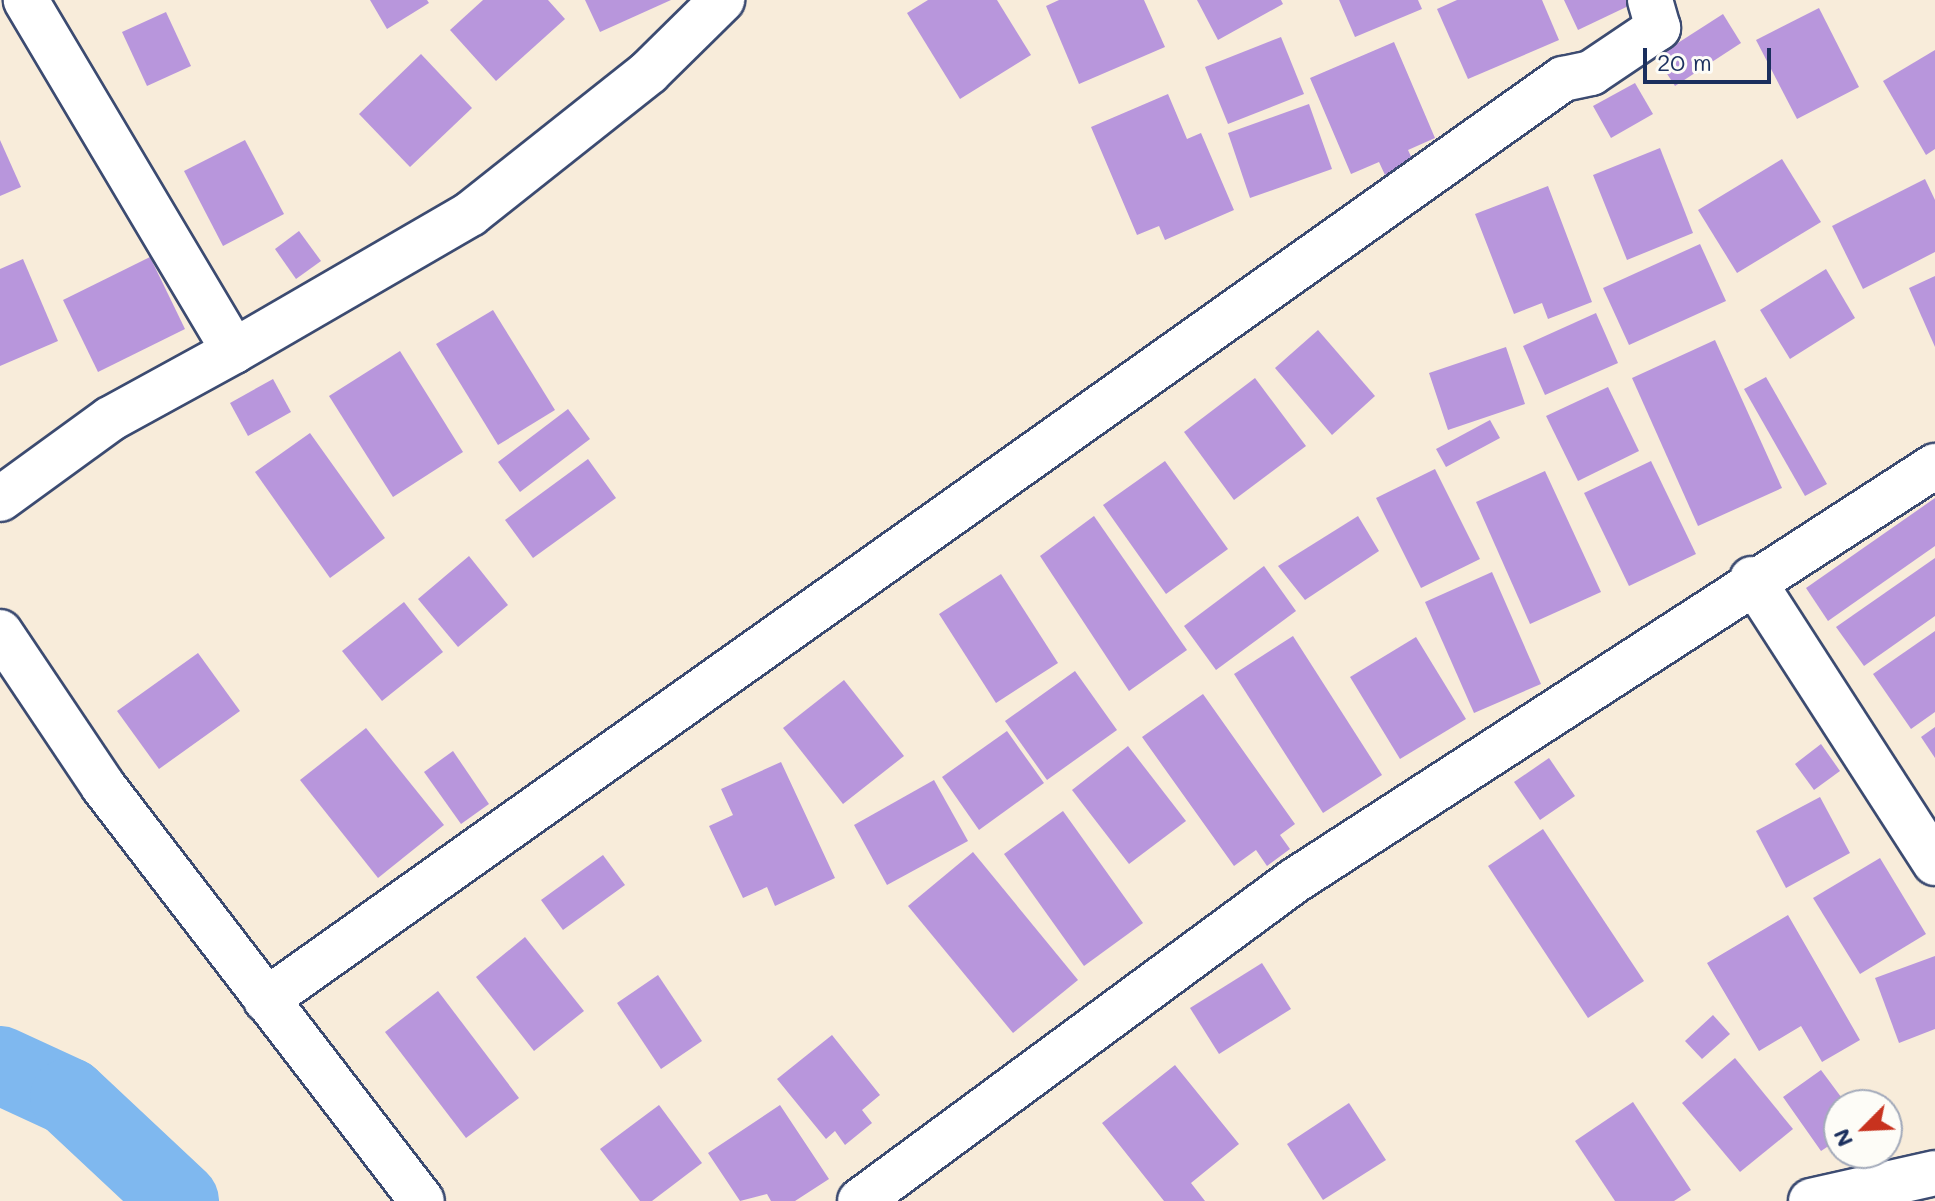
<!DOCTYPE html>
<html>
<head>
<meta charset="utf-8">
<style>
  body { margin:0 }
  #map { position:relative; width:1935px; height:1201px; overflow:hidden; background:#f8ecda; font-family:Mali,sans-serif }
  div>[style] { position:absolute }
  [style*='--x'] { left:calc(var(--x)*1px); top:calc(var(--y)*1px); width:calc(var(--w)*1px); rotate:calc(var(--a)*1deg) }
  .river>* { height:78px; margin:-39px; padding:0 39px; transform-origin:39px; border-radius:39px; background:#7fb8ef }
  .building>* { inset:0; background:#b896dc }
  .roads { filter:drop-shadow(2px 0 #3c4b71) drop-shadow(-2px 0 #3c4b71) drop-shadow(0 2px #3c4b71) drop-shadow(0 -2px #3c4b71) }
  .minor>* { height:44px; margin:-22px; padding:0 22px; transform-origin:22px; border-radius:22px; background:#fff }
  span { translate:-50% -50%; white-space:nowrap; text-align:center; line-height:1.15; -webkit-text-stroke:6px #fdfcf7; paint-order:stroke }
  .north { position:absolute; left:1823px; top:1089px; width:80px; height:80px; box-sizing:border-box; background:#fdfcf7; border:2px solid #a3aaba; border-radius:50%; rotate:246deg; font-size:22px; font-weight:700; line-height:32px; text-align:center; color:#1b2f5e }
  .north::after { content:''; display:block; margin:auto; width:28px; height:36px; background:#c8321e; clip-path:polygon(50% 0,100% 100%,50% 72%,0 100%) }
  .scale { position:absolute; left:1643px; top:48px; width:128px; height:36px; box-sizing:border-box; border:4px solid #1b2f5e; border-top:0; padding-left:10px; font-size:24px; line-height:28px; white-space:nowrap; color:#1b2f5e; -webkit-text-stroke:6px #fdfcf7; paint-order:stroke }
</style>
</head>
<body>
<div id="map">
  <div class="river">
    <i style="--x:0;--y:1065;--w:76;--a:24.9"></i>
    <i style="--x:69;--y:1097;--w:152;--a:43.1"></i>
  </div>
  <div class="building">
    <i style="clip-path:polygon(370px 0,427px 0,429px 3px,387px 29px)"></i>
    <i style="clip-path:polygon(483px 0,548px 0,565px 19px,496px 81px,450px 30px)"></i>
    <i style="clip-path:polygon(585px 0,671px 0,600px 32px)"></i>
    <i style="clip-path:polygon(928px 0,997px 0,1031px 55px,960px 99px,907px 13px)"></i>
    <i style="clip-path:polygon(1059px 0,1144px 0,1165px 47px,1079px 84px,1046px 6px)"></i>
    <i style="clip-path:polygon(1197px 0,1281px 0,1283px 4px,1218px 40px)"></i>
    <i style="clip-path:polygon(1339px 0,1418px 0,1422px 9px,1355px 37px)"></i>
    <i style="clip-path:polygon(1457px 0,1542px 0,1559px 40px,1468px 79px,1437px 9px)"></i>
    <i style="clip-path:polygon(1564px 0,1641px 0,1578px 30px)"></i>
    <i style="clip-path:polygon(1819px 8px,1859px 87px,1797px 119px,1756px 40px)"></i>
    <i style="clip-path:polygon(166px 12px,191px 66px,147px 86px,122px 32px)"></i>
    <i style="clip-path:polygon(1723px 14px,1741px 43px,1675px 86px,1656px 57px)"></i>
    <i style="clip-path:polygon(1281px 37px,1304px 94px,1228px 124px,1205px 67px)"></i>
    <i style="clip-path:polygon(1394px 42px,1435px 138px,1408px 150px,1414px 163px,1385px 175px,1379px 162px,1351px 174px,1310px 78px)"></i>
    <i style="clip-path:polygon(1935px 50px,1935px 149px,1926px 155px,1883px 81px)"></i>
    <i style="clip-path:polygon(421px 54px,472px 108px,410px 167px,359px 114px)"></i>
    <i style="clip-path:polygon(1635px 83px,1653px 114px,1611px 138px,1593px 106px)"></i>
    <i style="clip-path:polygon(1168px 94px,1187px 139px,1201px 133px,1234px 210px,1165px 240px,1159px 226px,1137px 235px,1091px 127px)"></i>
    <i style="clip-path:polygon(1309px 104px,1332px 169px,1250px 198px,1228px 133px)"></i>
    <i style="clip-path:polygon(0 140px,21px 187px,0 196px)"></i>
    <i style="clip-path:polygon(245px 140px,284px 214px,223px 246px,184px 171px)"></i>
    <i style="clip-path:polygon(1660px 148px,1693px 233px,1627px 260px,1593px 175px)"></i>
    <i style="clip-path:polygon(1782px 159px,1821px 222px,1737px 273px,1698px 210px)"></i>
    <i style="clip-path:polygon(1925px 179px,1935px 200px,1935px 252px,1863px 289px,1832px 226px)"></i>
    <i style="clip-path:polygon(1548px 186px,1592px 302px,1548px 319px,1542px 303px,1514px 314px,1475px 214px)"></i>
    <i style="clip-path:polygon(299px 231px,321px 261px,296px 279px,275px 249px)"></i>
    <i style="clip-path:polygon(1700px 244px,1726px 301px,1629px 345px,1603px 288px)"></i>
    <i style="clip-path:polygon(150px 257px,185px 329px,98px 372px,63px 300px)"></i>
    <i style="clip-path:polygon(23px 259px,58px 341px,0 366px,0 269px)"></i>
    <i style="clip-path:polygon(1826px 269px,1855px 318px,1790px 359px,1760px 310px)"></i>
    <i style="clip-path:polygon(1935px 276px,1935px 347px,1909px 288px)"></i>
    <i style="clip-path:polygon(493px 310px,555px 410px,498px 445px,436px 344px)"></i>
    <i style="clip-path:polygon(1596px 313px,1618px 363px,1545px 395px,1523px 346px)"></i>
    <i style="clip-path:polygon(1318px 330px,1375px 396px,1332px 435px,1275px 368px)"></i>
    <i style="clip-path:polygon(1715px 340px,1782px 488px,1698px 526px,1632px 378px)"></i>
    <i style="clip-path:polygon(1506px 347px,1525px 404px,1448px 430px,1429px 373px)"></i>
    <i style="clip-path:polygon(400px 351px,463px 452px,393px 497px,329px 396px)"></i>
    <i style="clip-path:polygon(1766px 377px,1827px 484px,1805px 496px,1744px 389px)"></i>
    <i style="clip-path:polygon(1255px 378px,1306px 446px,1234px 500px,1184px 432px)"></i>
    <i style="clip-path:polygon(273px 379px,291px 412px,248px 436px,230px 403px)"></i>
    <i style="clip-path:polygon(1608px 387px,1639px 451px,1578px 481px,1546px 416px)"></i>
    <i style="clip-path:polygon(568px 409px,590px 439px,520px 492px,498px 462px)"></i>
    <i style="clip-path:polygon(1490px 420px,1500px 438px,1446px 467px,1436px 449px)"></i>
    <i style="clip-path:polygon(310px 433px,385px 538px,330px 578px,255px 472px)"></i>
    <i style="clip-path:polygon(588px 459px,616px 498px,533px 558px,505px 520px)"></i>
    <i style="clip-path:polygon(1165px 461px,1228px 549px,1166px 594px,1103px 505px)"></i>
    <i style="clip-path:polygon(1651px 461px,1696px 554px,1629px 586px,1584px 493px)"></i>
    <i style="clip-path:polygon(1435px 469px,1480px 559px,1421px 588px,1376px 498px)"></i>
    <i style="clip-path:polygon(1545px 471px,1601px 592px,1530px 624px,1476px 502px)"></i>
    <i style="clip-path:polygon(1935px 498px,1935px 546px,1828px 621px,1806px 588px)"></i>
    <i style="clip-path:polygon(1094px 516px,1187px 650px,1129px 691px,1040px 556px)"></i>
    <i style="clip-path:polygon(1358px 516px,1379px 551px,1305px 600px,1278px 566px)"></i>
    <i style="clip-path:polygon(469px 556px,508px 605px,458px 647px,418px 599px)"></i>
    <i style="clip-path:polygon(1935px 558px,1935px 616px,1864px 666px,1836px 627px)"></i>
    <i style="clip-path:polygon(1264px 566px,1296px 611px,1216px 670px,1184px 626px)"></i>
    <i style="clip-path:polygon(1492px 572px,1541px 684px,1474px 713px,1425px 602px)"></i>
    <i style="clip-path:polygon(1001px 574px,1058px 663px,996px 703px,939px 614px)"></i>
    <i style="clip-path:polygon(404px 602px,443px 652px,382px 701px,342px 651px)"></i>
    <i style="clip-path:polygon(1935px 631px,1935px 712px,1911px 729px,1873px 674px)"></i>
    <i style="clip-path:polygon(1293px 636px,1382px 775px,1323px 813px,1234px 674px)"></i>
    <i style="clip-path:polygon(1416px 637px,1466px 719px,1400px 759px,1350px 677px)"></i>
    <i style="clip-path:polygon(198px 653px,240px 711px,159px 769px,117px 711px)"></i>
    <i style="clip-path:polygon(1075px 671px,1117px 730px,1047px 780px,1005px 721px)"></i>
    <i style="clip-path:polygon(844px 680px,904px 756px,843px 804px,783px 728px)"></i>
    <i style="clip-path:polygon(1203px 694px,1295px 824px,1280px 835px,1290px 849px,1267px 866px,1256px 850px,1234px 866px,1142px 737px)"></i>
    <i style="clip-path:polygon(1935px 727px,1935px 758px,1921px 737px)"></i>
    <i style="clip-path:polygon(366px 728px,444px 825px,378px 878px,300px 780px)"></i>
    <i style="clip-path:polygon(1007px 731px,1044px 783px,979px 830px,942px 777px)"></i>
    <i style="clip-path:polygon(1821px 744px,1840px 771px,1814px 790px,1795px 764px)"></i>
    <i style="clip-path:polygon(1128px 746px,1186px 821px,1129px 864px,1072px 790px)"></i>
    <i style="clip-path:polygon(453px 751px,489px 804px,461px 824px,424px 772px)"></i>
    <i style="clip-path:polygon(1549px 758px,1575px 796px,1540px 820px,1514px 782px)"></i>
    <i style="clip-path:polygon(781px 762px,835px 878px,775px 906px,767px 887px,743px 898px,709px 826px,733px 815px,721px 789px)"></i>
    <i style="clip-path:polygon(934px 780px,968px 841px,887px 885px,854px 825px)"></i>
    <i style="clip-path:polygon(1820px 797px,1850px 853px,1786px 888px,1756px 831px)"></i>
    <i style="clip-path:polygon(1063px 811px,1143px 923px,1084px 966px,1004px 854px)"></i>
    <i style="clip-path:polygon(1543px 829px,1644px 981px,1588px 1018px,1488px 866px)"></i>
    <i style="clip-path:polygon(973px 852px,1078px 980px,1013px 1033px,908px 906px)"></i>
    <i style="clip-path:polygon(603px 855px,625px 885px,563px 930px,541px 900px)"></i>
    <i style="clip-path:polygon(1880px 858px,1926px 934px,1860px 974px,1813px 898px)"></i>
    <i style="clip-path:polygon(1788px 915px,1860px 1040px,1822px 1062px,1801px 1026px,1759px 1051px,1707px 963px)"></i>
    <i style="clip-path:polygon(525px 937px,584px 1011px,534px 1051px,476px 977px)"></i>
    <i style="clip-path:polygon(1935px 956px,1935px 1029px,1899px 1043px,1875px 978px)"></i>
    <i style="clip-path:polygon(1262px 963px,1291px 1009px,1219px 1054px,1190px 1008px)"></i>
    <i style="clip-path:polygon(658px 975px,702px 1041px,661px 1069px,617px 1003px)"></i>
    <i style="clip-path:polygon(438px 991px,519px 1098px,466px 1138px,385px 1032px)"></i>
    <i style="clip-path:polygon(1713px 1015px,1730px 1034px,1702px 1059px,1685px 1041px)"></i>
    <i style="clip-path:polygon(832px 1035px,880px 1095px,862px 1110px,872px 1123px,845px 1145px,835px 1131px,826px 1139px,777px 1079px)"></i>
    <i style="clip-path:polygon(1735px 1058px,1793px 1129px,1740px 1172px,1682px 1103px)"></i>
    <i style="clip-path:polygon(1175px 1065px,1239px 1144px,1191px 1183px,1205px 1201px,1164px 1201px,1102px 1123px)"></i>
    <i style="clip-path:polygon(1821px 1070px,1847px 1105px,1839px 1105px,1839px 1139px,1821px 1151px,1783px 1097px)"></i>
    <i style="clip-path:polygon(1886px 1096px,1899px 1126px,1887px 1131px,1887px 1105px,1864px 1105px)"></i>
    <i style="clip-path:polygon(1633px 1102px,1691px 1190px,1674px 1201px,1615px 1201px,1575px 1141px)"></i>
    <i style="clip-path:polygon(1349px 1103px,1386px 1160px,1323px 1200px,1287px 1144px)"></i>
    <i style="clip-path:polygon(659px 1105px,702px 1163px,652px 1201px,640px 1201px,600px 1149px)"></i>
    <i style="clip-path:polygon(780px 1105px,829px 1179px,795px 1201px,771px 1201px,767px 1194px,740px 1201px,708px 1153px)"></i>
  </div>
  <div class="roads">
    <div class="minor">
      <i style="--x:234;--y:351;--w:273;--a:-30.1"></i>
      <i style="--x:470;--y:214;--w:228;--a:-38.4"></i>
      <i style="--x:649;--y:72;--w:103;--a:-44.6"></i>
      <i style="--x:0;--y:499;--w:136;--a:-36"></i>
      <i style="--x:110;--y:419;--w:141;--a:-28.7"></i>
      <i style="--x:234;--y:351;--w:408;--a:-120.7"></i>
      <i style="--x:1752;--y:579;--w:338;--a:57.2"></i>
      <i style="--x:0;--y:632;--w:185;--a:56.2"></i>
      <i style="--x:103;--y:786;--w:523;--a:52.45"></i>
      <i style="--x:266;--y:1000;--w:1591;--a:-35.38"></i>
      <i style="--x:1563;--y:79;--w:29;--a:-12"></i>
      <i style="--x:1591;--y:73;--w:81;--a:-33.9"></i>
      <i style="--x:1658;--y:28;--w:29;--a:-106"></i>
      <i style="--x:860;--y:1201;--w:539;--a:-36.4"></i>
      <i style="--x:1294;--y:881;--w:764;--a:-32.92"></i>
      <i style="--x:1811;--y:1201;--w:127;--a:-12.7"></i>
    </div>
  </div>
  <div class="north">N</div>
  <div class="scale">20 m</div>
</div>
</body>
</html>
